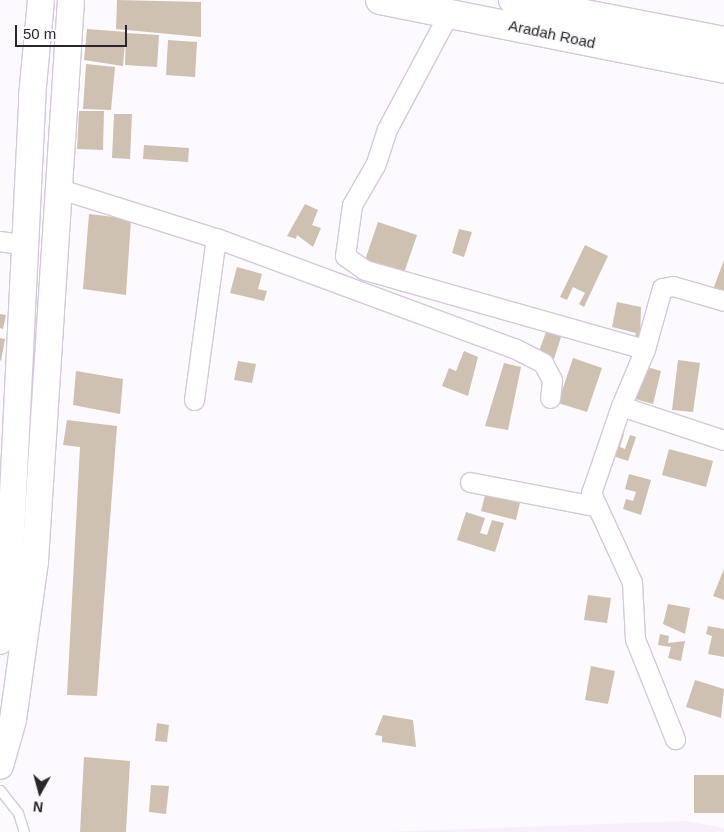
<!DOCTYPE html>
<html>
<head>
<meta charset="utf-8">
<style>
  body { margin:0 }
  #map { position:relative; width:724px; height:832px; overflow:hidden; background:#fcfafe; font-family:Helvetica,sans-serif }
  div>[style] { position:absolute }
  [style*='--x'] { left:calc(var(--x)*1px); top:calc(var(--y)*1px); width:calc(var(--w)*1px); rotate:calc(var(--a)*1deg) }
  .built>* { inset:0; background:#f8effd }
  .building>* { inset:0; background:#cec1b1 }
  .roads { filter:drop-shadow(1px 0 #d4c9da) drop-shadow(-1px 0 #d4c9da) drop-shadow(0 1px #d4c9da) drop-shadow(0 -1px #d4c9da) }
  .lane>* { height:9px; margin:-4.5px; padding:0 4.5px; transform-origin:4.5px; border-radius:4.5px; background:#fff }
  .street>* { height:19px; margin:-9.5px; padding:0 9.5px; transform-origin:9.5px; border-radius:9.5px; background:#fff }
  .secondary>* { height:26px; margin:-13px; padding:0 13px; transform-origin:13px; border-radius:13px; background:#fff }
  .primary>* { height:28px; margin:-14px; padding:0 14px; transform-origin:14px; border-radius:14px; background:#fff }
  span { translate:-50% -50%; white-space:nowrap; text-align:center; line-height:1.15; -webkit-text-stroke:4.5px #fcfafe; paint-order:stroke }
  .street-label { font-size:15px; color:#2a262c }
  .north { position:absolute; left:15px; top:767px; width:50px; height:50px; -webkit-text-stroke:4px #fcfafe; paint-order:stroke; rotate:187deg; font-size:14px; font-weight:700; line-height:20px; text-align:center; color:#2a262c }
  .north::after { content:''; display:block; margin:auto; width:18px; height:22px; background:#2a262c; clip-path:polygon(50% 0,100% 100%,50% 72%,0 100%) }
  .scale { position:absolute; left:15px; top:25px; width:112px; height:22px; box-sizing:border-box; border:2px solid #2a262c; border-top:0; padding-left:6px; font-size:15px; line-height:18px; white-space:nowrap; color:#2a262c; -webkit-text-stroke:4px #fcfafe; paint-order:stroke }
</style>
</head>
<body>
<div id="map">
  <div class="built">
    <i style="clip-path:polygon(687px 821px,724px 828px,724px 832px,386px 832px)"></i>
  </div>
  <div class="building">
    <i style="clip-path:polygon(117px 0,201px 2px,201px 37px,116px 29px)"></i>
    <i style="clip-path:polygon(87px 29px,126px 32px,123px 66px,84px 60px)"></i>
    <i style="clip-path:polygon(126px 33px,159px 35px,157px 67px,125px 65px)"></i>
    <i style="clip-path:polygon(168px 40px,197px 42px,195px 77px,166px 75px)"></i>
    <i style="clip-path:polygon(86px 64px,115px 67px,111px 110px,83px 109px)"></i>
    <i style="clip-path:polygon(79px 111px,104px 111px,103px 150px,77px 149px)"></i>
    <i style="clip-path:polygon(114px 114px,132px 114px,130px 159px,112px 158px)"></i>
    <i style="clip-path:polygon(144px 145px,189px 148px,188px 162px,143px 159px)"></i>
    <i style="clip-path:polygon(305px 204px,318px 210px,312px 225px,321px 228px,313px 247px,297px 235px,296px 239px,287px 236px)"></i>
    <i style="clip-path:polygon(89px 214px,131px 219px,126px 295px,83px 289px)"></i>
    <i style="clip-path:polygon(378px 222px,417px 235px,403px 276px,364px 263px)"></i>
    <i style="clip-path:polygon(459px 229px,472px 232px,464px 257px,452px 253px)"></i>
    <i style="clip-path:polygon(585px 245px,608px 256px,584px 307px,579px 304px,585px 293px,573px 287px,567px 300px,560px 297px)"></i>
    <i style="clip-path:polygon(724px 260px,724px 312px,707px 306px)"></i>
    <i style="clip-path:polygon(237px 267px,262px 274px,258px 289px,267px 291px,264px 301px,230px 293px)"></i>
    <i style="clip-path:polygon(617px 302px,641px 307px,640px 342px,634px 340px,636px 333px,612px 327px)"></i>
    <i style="clip-path:polygon(0 314px,6px 315px,3px 329px,0 328px)"></i>
    <i style="clip-path:polygon(547px 329px,562px 334px,554px 359px,538px 354px)"></i>
    <i style="clip-path:polygon(0 338px,5px 339px,1px 361px,0 360px)"></i>
    <i style="clip-path:polygon(464px 351px,478px 357px,468px 396px,442px 386px,449px 368px,456px 371px)"></i>
    <i style="clip-path:polygon(573px 358px,602px 368px,587px 412px,558px 403px)"></i>
    <i style="clip-path:polygon(678px 360px,700px 363px,693px 412px,672px 410px)"></i>
    <i style="clip-path:polygon(238px 361px,256px 364px,252px 383px,234px 380px)"></i>
    <i style="clip-path:polygon(504px 363px,521px 367px,508px 430px,485px 426px)"></i>
    <i style="clip-path:polygon(640px 365px,661px 371px,653px 404px,632px 398px)"></i>
    <i style="clip-path:polygon(76px 371px,123px 379px,120px 414px,73px 405px)"></i>
    <i style="clip-path:polygon(67px 420px,117px 426px,97px 696px,67px 695px,80px 447px,63px 445px)"></i>
    <i style="clip-path:polygon(617px 432px,624px 434px,620px 447px,625px 449px,630px 435px,636px 437px,628px 461px,610px 455px)"></i>
    <i style="clip-path:polygon(669px 449px,713px 461px,706px 487px,662px 475px)"></i>
    <i style="clip-path:polygon(629px 474px,651px 480px,641px 515px,623px 509px,626px 499px,633px 501px,636px 492px,625px 489px)"></i>
    <i style="clip-path:polygon(485px 495px,520px 503px,516px 520px,481px 511px)"></i>
    <i style="clip-path:polygon(466px 512px,485px 518px,480px 533px,487px 535px,492px 520px,504px 523px,495px 552px,457px 540px)"></i>
    <i style="clip-path:polygon(724px 569px,724px 600px,713px 596px)"></i>
    <i style="clip-path:polygon(588px 595px,611px 598px,607px 623px,584px 620px)"></i>
    <i style="clip-path:polygon(668px 604px,690px 608px,685px 634px,663px 624px)"></i>
    <i style="clip-path:polygon(708px 626px,724px 629px,724px 657px,708px 654px,712px 636px,706px 634px)"></i>
    <i style="clip-path:polygon(660px 634px,669px 636px,668px 643px,685px 641px,681px 661px,668px 658px,671px 647px,658px 645px)"></i>
    <i style="clip-path:polygon(591px 666px,615px 671px,608px 704px,585px 700px)"></i>
    <i style="clip-path:polygon(695px 680px,724px 689px,721px 718px,686px 707px)"></i>
    <i style="clip-path:polygon(383px 715px,413px 720px,416px 747px,382px 742px,382px 736px,375px 735px)"></i>
    <i style="clip-path:polygon(157px 723px,169px 725px,167px 742px,155px 741px)"></i>
    <i style="clip-path:polygon(84px 757px,130px 761px,126px 832px,80px 832px)"></i>
    <i style="clip-path:polygon(694px 775px,724px 775px,724px 813px,694px 813px)"></i>
    <i style="clip-path:polygon(151px 785px,169px 786px,166px 814px,149px 812px)"></i>
  </div>
  <div class="roads">
    <div class="lane">
      <i style="--x:0;--y:790;--w:29;--a:52"></i>
      <i style="--x:18;--y:813;--w:20;--a:72"></i>
    </div>
    <div class="street">
      <i style="--x:449;--y:13;--w:132;--a:118.1"></i>
      <i style="--x:387;--y:129;--w:38;--a:108"></i>
      <i style="--x:375;--y:165;--w:46;--a:119.9"></i>
      <i style="--x:352;--y:205;--w:51;--a:97.8"></i>
      <i style="--x:345;--y:256;--w:24;--a:35"></i>
      <i style="--x:365;--y:270;--w:291;--a:15.8"></i>
      <i style="--x:645;--y:349;--w:62;--a:112.8"></i>
      <i style="--x:621;--y:406;--w:108;--a:18.3"></i>
      <i style="--x:57;--y:188;--w:167;--a:17.5"></i>
      <i style="--x:216;--y:238;--w:318;--a:20.3"></i>
      <i style="--x:514;--y:348;--w:33;--a:27"></i>
      <i style="--x:543;--y:363;--w:19;--a:62"></i>
      <i style="--x:552;--y:380;--w:18;--a:96"></i>
      <i style="--x:0;--y:241;--w:24;--a:9"></i>
      <i style="--x:645;--y:349;--w:63;--a:-74.4"></i>
      <i style="--x:662;--y:288;--w:11;--a:-10"></i>
      <i style="--x:673;--y:286;--w:53;--a:16.4"></i>
      <i style="--x:194;--y:400;--w:163;--a:-82.3"></i>
      <i style="--x:621;--y:406;--w:92;--a:109"></i>
      <i style="--x:591;--y:493;--w:98;--a:65.3"></i>
      <i style="--x:632;--y:582;--w:57;--a:87"></i>
      <i style="--x:635;--y:639;--w:108;--a:68.2"></i>
      <i style="--x:470;--y:482;--w:127;--a:10.9"></i>
    </div>
    <div class="secondary">
      <i style="--x:0;--y:641;--w:87;--a:-83.4"></i>
      <i style="--x:10;--y:555;--w:459;--a:-87.2"></i>
      <i style="--x:32;--y:97;--w:97;--a:-84.7"></i>
      <i style="--x:0;--y:766;--w:48;--a:-74.2"></i>
      <i style="--x:13;--y:720;--w:161;--a:-82.1"></i>
      <i style="--x:35;--y:561;--w:562;--a:-86.33"></i>
    </div>
    <div class="primary">
      <i style="--x:380;--y:0;--w:351;--a:11.3"></i>
      <i style="--x:513;--y:0;--w:215;--a:11"></i>
    </div>
  </div>
  <div class="street-label">
    <span style="left:552px;top:34px;rotate:12deg">Aradah Road</span>
  </div>
  <div class="north">N</div>
  <div class="scale">50 m</div>
</div>
</body>
</html>
